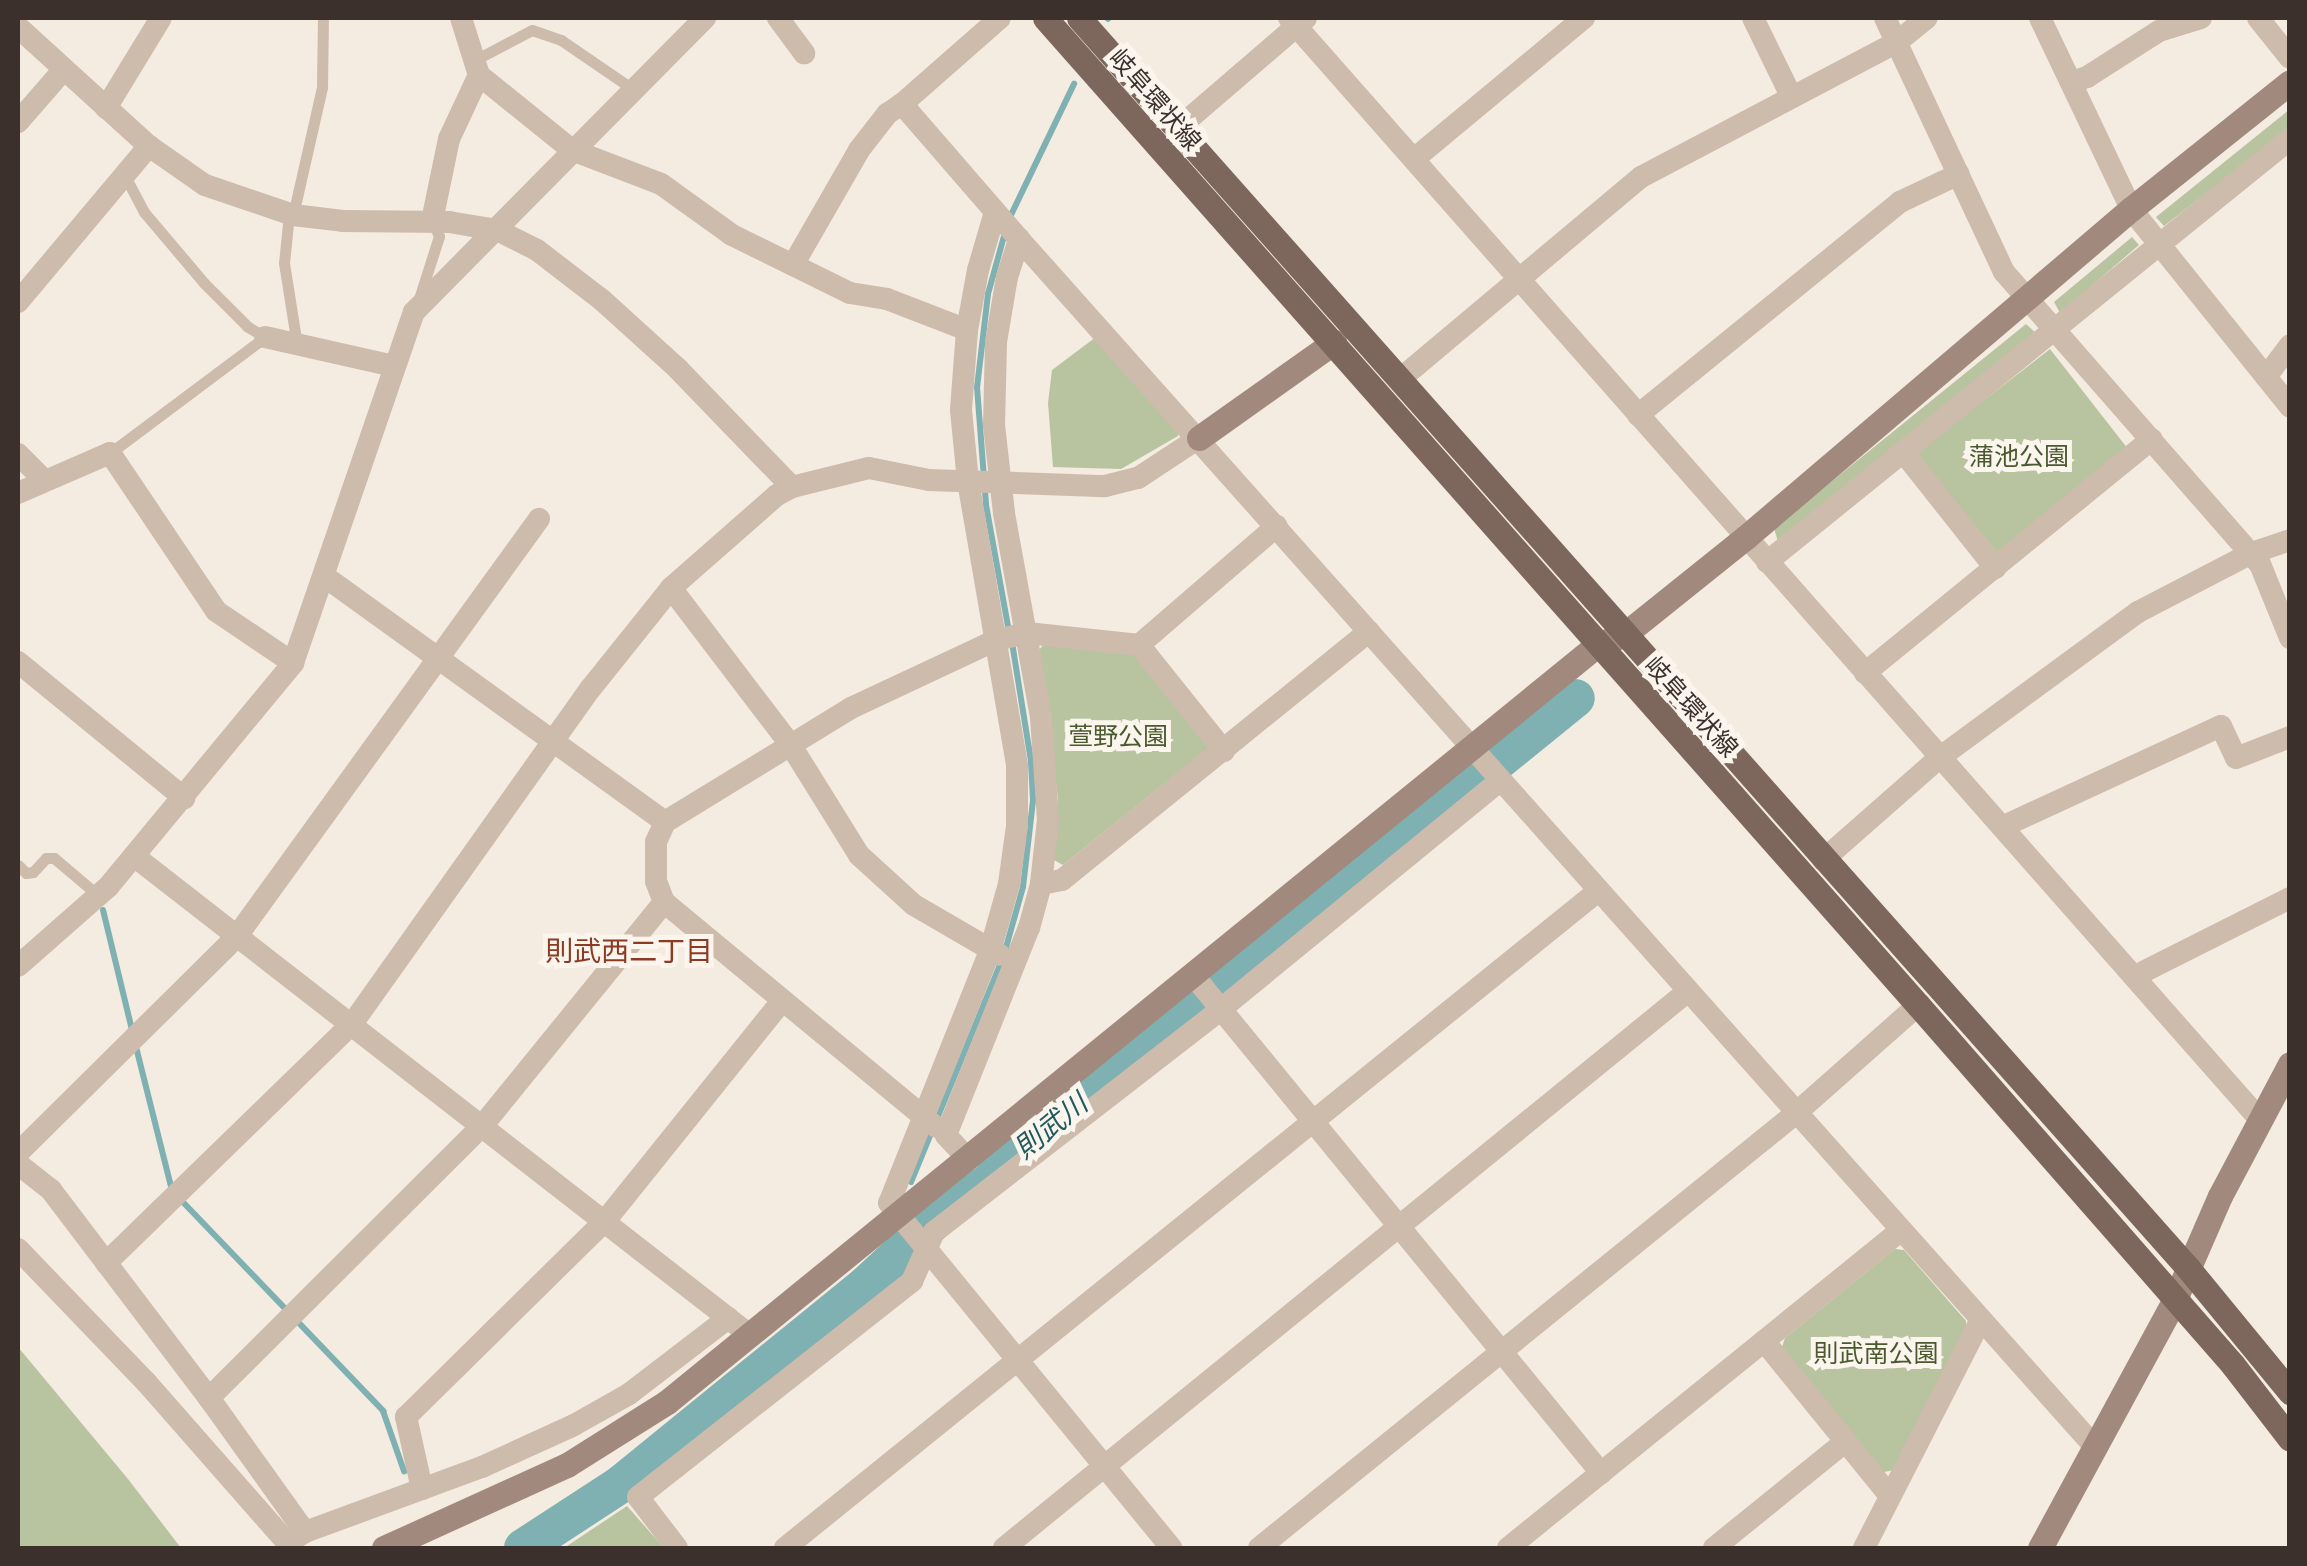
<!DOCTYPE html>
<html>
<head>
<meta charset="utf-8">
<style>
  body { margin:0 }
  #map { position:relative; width:2307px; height:1566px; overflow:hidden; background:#f4ebe1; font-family:"Noto Sans","Noto Sans JP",sans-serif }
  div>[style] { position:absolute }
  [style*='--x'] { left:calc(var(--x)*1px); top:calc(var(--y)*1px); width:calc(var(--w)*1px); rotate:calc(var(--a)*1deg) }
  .green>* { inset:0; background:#b8c4a0 }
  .stream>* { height:6px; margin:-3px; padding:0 3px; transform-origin:3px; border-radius:3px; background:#7fb0b2 }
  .river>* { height:38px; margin:-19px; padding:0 19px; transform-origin:19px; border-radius:19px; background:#7fb0b2 }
  .lane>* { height:11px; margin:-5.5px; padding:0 5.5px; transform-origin:5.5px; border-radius:5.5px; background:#cdbbac }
  .street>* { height:22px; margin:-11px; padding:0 11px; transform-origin:11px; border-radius:11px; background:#cdbbac }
  .secondary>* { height:25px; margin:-12.5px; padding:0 12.5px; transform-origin:12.5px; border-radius:12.5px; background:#a18a7d }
  .primary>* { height:25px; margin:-12.5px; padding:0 12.5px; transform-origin:12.5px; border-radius:12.5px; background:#7d675c }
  span { translate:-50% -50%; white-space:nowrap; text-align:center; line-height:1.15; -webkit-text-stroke:10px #fbf5ee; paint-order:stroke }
  .street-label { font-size:25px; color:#3b302b }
  .park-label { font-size:25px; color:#4a5a2e }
  .neighbourhood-label { font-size:28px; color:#8c3b22 }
  .water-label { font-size:28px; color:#1f5a5e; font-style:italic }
  .frame { position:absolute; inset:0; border:20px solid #3b302b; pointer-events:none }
</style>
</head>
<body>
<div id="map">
  <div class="green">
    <i style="clip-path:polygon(2289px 110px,2289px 129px,2164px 226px,2156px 217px)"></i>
    <i style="clip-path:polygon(2132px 237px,2139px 245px,2060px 313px,2054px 302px)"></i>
    <i style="clip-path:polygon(2026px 324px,2036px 333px,1778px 542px,1774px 528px)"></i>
    <i style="clip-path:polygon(1096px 337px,1180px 429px,1178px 436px,1121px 469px,1053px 467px,1048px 403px,1052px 370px)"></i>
    <i style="clip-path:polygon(2050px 349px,2128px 449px,1998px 554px,1916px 453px)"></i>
    <i style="clip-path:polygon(1044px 644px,1136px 654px,1207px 741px,1207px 749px,1063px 865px,1052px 859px,1058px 799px,1039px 650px)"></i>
    <i style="clip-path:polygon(1895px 1249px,1904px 1250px,1966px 1321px,1966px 1327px,1894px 1470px,1884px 1472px,1782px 1347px,1785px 1338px)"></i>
    <i style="clip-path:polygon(18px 1347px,128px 1479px,181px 1548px,18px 1548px)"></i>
    <i style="clip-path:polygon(627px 1506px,664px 1548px,564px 1548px)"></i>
  </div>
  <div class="stream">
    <i style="--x:1108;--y:19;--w:1;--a:-45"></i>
    <i style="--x:1010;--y:217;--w:148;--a:-64.3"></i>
    <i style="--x:1006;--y:229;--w:67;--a:105.5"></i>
    <i style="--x:988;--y:294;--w:94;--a:96.7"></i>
    <i style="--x:977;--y:387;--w:118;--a:85.6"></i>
    <i style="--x:986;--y:505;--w:128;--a:79.7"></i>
    <i style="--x:103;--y:910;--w:123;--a:76.4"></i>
    <i style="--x:1005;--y:951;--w:66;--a:-74.3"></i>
    <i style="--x:1023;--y:887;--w:88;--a:-83.4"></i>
    <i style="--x:1033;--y:800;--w:39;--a:-93"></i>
    <i style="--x:1031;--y:761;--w:120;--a:-99.1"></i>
    <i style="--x:135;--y:1043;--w:152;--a:75.9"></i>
    <i style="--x:911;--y:1182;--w:237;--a:-67.7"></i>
    <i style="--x:180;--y:1199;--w:294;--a:46.2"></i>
    <i style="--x:383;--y:1411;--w:64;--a:70.7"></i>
  </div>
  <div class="river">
    <i style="--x:523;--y:1548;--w:117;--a:-33.1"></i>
    <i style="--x:621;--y:1484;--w:317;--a:-39.1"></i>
    <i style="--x:867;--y:1284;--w:122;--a:-43"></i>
    <i style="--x:956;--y:1201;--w:798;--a:-39.05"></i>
  </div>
  <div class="lane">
    <i style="--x:475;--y:60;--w:64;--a:-27.8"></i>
    <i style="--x:532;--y:30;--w:31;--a:19"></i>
    <i style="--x:561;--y:40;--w:85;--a:34.4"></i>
    <i style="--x:289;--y:214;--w:49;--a:95.8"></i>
    <i style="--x:284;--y:263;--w:83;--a:81"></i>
    <i style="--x:293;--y:215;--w:131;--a:-77.2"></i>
    <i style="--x:322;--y:87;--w:69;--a:-89.2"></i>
    <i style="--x:418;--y:302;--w:69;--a:-72.3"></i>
    <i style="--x:439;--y:236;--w:17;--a:-115"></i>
    <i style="--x:110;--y:453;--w:194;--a:-36.8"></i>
    <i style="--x:265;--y:337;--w:21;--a:-149"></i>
    <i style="--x:247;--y:326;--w:61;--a:-135"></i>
    <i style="--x:204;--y:283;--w:93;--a:-130.2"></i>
    <i style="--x:144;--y:212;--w:41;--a:-117.8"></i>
    <i style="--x:18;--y:865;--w:11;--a:45"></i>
    <i style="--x:26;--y:873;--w:7;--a:-8"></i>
    <i style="--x:33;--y:872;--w:19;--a:-47"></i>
    <i style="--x:46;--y:858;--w:8;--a:0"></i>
    <i style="--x:54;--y:858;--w:59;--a:40.2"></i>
  </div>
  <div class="street">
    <i style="--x:461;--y:18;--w:60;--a:72.5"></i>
    <i style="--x:479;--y:75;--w:119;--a:38.9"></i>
    <i style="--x:572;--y:150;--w:95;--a:20.9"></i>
    <i style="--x:661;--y:184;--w:87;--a:35.7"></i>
    <i style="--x:732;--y:235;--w:131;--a:26.2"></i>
    <i style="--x:850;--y:293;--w:37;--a:9"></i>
    <i style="--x:887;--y:299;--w:86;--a:21.2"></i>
    <i style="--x:778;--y:18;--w:44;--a:53.4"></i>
    <i style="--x:1289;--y:18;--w:1470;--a:48.61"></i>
    <i style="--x:1753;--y:18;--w:87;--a:64"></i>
    <i style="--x:1885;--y:18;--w:280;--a:64.9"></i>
    <i style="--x:2004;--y:272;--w:388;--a:48.8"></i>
    <i style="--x:2260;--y:564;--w:80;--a:67.9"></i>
    <i style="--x:2040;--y:18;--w:212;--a:64.5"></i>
    <i style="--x:2131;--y:209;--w:254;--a:51.2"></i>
    <i style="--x:2258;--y:18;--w:51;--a:51.3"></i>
    <i style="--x:18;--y:27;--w:177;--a:42.3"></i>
    <i style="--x:149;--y:146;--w:68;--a:34.9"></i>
    <i style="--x:205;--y:185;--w:93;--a:18.8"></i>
    <i style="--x:293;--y:215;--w:50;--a:6.8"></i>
    <i style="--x:343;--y:221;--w:106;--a:0.5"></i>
    <i style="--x:449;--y:222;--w:49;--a:9.5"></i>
    <i style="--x:497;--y:230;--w:45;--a:26.6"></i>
    <i style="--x:537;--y:250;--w:82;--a:37.6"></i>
    <i style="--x:602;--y:300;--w:103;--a:42.2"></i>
    <i style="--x:678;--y:369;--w:164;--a:46"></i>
    <i style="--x:2071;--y:82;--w:17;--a:-17"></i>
    <i style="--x:2087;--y:77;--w:85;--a:-32.6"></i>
    <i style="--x:2159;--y:31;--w:44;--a:-17.2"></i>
    <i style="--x:106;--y:108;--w:105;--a:-58.6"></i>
    <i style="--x:18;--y:122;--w:70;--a:-49"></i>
    <i style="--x:1177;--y:129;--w:170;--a:-40.7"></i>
    <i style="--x:1414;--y:159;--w:221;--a:-39.7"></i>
    <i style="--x:995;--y:212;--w:60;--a:106.3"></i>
    <i style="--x:978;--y:270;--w:61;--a:100.4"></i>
    <i style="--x:967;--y:330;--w:80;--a:94.3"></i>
    <i style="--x:961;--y:410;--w:71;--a:84.4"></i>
    <i style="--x:968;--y:481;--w:288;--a:80.2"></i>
    <i style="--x:1017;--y:765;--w:61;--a:90"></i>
    <i style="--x:1017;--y:826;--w:59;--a:97.9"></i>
    <i style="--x:1009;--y:884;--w:70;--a:105.8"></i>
    <i style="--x:990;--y:951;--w:271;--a:111.8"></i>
    <i style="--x:889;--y:1203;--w:446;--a:50.7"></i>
    <i style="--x:432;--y:221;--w:84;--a:-78.3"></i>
    <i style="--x:449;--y:139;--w:71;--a:-64.9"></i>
    <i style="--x:1019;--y:239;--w:1618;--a:48.31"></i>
    <i style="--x:793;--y:265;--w:133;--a:-60.1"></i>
    <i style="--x:859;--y:150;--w:46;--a:-52.1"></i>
    <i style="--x:887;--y:114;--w:18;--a:-34"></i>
    <i style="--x:18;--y:302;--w:204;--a:-50"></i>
    <i style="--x:265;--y:337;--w:132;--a:12.7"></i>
    <i style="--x:2266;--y:377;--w:40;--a:-53"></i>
    <i style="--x:1399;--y:380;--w:316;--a:-40"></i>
    <i style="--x:1641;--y:177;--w:289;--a:-27.8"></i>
    <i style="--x:1897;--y:42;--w:38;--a:-39"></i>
    <i style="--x:1638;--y:415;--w:338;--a:-39.1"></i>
    <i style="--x:1900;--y:202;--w:65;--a:-25.4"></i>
    <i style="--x:1904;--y:453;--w:147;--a:51.6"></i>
    <i style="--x:18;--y:454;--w:37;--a:45"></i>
    <i style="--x:18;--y:493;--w:100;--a:-23.5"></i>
    <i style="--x:110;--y:453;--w:190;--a:56.1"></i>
    <i style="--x:216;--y:611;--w:93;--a:34"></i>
    <i style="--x:1767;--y:562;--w:673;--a:-38.97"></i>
    <i style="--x:324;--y:576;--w:420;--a:35.8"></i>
    <i style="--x:671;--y:588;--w:196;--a:52.7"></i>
    <i style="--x:790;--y:744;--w:131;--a:58.1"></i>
    <i style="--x:859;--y:855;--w:74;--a:42.3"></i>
    <i style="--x:914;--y:905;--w:99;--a:30.2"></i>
    <i style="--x:1139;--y:645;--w:182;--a:-40.8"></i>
    <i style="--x:18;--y:662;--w:215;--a:39.3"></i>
    <i style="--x:1865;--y:673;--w:370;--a:-39.2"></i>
    <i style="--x:2002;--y:827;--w:241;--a:-24.8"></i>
    <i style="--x:2221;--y:726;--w:35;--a:65"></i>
    <i style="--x:2236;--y:758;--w:58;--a:-21.3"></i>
    <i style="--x:134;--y:856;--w:782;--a:37.88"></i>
    <i style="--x:1823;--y:860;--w:154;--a:-41.3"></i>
    <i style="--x:1939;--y:758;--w:247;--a:-36.3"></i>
    <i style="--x:2138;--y:612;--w:128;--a:-27.4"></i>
    <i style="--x:2252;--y:553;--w:40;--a:-18.9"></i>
    <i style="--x:1041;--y:884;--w:21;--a:-11"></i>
    <i style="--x:1062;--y:880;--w:395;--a:-39"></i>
    <i style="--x:664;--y:902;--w:352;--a:39.6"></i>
    <i style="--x:18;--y:966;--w:120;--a:-41.3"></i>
    <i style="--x:108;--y:887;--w:291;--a:-50.4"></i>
    <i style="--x:293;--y:663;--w:371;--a:-71"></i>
    <i style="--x:414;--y:312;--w:414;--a:-45.3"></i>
    <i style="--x:1193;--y:975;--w:644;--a:50.67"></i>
    <i style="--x:2135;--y:976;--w:174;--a:-26.7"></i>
    <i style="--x:18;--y:1153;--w:308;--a:-44.7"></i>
    <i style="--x:237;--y:936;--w:515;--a:-54.09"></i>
    <i style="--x:969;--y:1160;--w:34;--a:-133"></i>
    <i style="--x:946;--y:1135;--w:223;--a:-68.2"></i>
    <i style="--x:1029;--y:928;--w:46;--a:-74.7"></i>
    <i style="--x:1041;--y:884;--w:64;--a:-83.8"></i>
    <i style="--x:1048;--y:820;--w:103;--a:-93.9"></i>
    <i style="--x:1041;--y:717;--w:207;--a:-100.3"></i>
    <i style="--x:1004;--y:513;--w:89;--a:-96.5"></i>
    <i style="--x:994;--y:425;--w:83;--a:-88.6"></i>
    <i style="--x:996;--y:342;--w:66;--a:-80.4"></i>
    <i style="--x:1007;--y:277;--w:40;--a:-72"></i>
    <i style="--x:1019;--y:239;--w:179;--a:-130.9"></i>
    <i style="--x:902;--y:104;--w:130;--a:-41.3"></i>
    <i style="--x:18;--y:1164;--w:42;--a:38.2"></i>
    <i style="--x:51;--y:1190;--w:261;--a:52.8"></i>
    <i style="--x:209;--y:1398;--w:165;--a:54.4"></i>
    <i style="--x:305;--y:1532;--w:19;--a:148"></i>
    <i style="--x:18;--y:1249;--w:185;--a:46.1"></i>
    <i style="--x:146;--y:1382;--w:221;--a:48.7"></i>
    <i style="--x:106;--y:1263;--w:343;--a:-44.2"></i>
    <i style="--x:352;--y:1024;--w:412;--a:-54.6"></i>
    <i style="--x:591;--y:688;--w:128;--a:-51.3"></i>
    <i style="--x:671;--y:588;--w:141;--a:-41.3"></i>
    <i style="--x:777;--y:495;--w:17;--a:-28"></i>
    <i style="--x:792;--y:487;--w:79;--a:-13.9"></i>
    <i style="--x:869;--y:468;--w:61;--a:11.3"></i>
    <i style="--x:929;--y:480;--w:176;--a:2"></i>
    <i style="--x:1105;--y:486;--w:34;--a:-14"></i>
    <i style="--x:1138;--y:478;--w:73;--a:-33.3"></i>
    <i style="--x:1764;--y:1341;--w:200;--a:50.9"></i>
    <i style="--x:209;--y:1398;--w:387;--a:-44.9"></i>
    <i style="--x:483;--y:1125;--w:287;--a:-50.9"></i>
    <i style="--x:664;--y:902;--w:22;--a:-111"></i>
    <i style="--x:656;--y:881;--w:39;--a:-90"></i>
    <i style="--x:656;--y:842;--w:22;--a:-66"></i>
    <i style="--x:665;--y:822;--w:218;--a:-31.5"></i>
    <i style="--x:851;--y:708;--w:160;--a:-25.1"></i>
    <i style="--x:996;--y:640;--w:32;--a:-13"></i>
    <i style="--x:1027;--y:633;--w:113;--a:6.1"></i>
    <i style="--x:1139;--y:645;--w:136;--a:51.3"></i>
    <i style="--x:422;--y:1489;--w:74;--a:-102.5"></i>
    <i style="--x:406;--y:1417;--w:279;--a:-44.6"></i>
    <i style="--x:605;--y:1221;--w:281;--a:-51.2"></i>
    <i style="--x:305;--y:1532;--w:189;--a:-20.2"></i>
    <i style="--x:482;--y:1467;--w:101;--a:-24.5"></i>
    <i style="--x:574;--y:1425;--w:63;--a:-29.4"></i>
    <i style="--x:629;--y:1394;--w:125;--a:-37.5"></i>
    <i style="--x:677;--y:1548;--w:64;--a:-127.4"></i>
    <i style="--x:638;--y:1497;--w:349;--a:-38.2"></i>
    <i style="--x:912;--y:1281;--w:54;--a:-65.8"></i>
    <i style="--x:934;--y:1232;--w:363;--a:-37.8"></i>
    <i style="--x:1221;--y:1009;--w:360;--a:-39.3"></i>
    <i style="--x:785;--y:1548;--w:1045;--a:-38.94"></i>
    <i style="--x:1004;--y:1548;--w:881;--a:-39.15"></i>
    <i style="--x:1259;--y:1548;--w:690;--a:-39"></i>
    <i style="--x:1795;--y:1114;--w:164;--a:-41.5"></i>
    <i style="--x:1508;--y:1548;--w:504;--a:-38.96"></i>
    <i style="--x:1714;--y:1548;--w:170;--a:-39"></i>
    <i style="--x:1864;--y:1548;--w:255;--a:-62.9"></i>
  </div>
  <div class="secondary">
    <i style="--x:1199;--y:438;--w:166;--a:-35.4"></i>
    <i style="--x:384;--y:1548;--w:201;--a:-24.4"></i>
    <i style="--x:567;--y:1465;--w:118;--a:-32.2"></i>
    <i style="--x:667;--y:1402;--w:1199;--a:-39.14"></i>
    <i style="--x:1597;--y:645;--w:30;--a:-21"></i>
    <i style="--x:1625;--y:634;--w:155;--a:-38.7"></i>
    <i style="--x:1746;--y:537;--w:506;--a:-40.43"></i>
    <i style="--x:2131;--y:209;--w:203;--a:-38.6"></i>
    <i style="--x:2040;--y:1548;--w:283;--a:-61.5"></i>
    <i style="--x:2175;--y:1299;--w:112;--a:-66.4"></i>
    <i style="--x:2220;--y:1196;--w:149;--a:-62.1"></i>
  </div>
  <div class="primary">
    <i style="--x:1045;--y:18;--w:1318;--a:48.51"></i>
    <i style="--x:1918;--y:1005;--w:478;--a:48.8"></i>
    <i style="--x:2233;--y:1365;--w:93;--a:52.4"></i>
    <i style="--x:1079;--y:18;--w:1671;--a:48.42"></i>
    <i style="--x:2188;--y:1268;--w:161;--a:50.6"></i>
  </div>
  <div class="street-label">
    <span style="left:1156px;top:99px;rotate:49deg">岐阜環状線</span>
    <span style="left:1692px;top:706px;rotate:48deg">岐阜環状線</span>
  </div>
  <div class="park-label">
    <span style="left:2019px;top:455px">蒲池公園</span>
    <span style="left:1118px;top:735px">萱野公園</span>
    <span style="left:1876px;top:1352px">則武南公園</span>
  </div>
  <div class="neighbourhood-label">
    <span style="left:629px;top:950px">則武西二丁目</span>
  </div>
  <div class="water-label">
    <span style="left:1050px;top:1125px;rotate:-39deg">則武川</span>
  </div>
  <div class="frame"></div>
</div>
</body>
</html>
